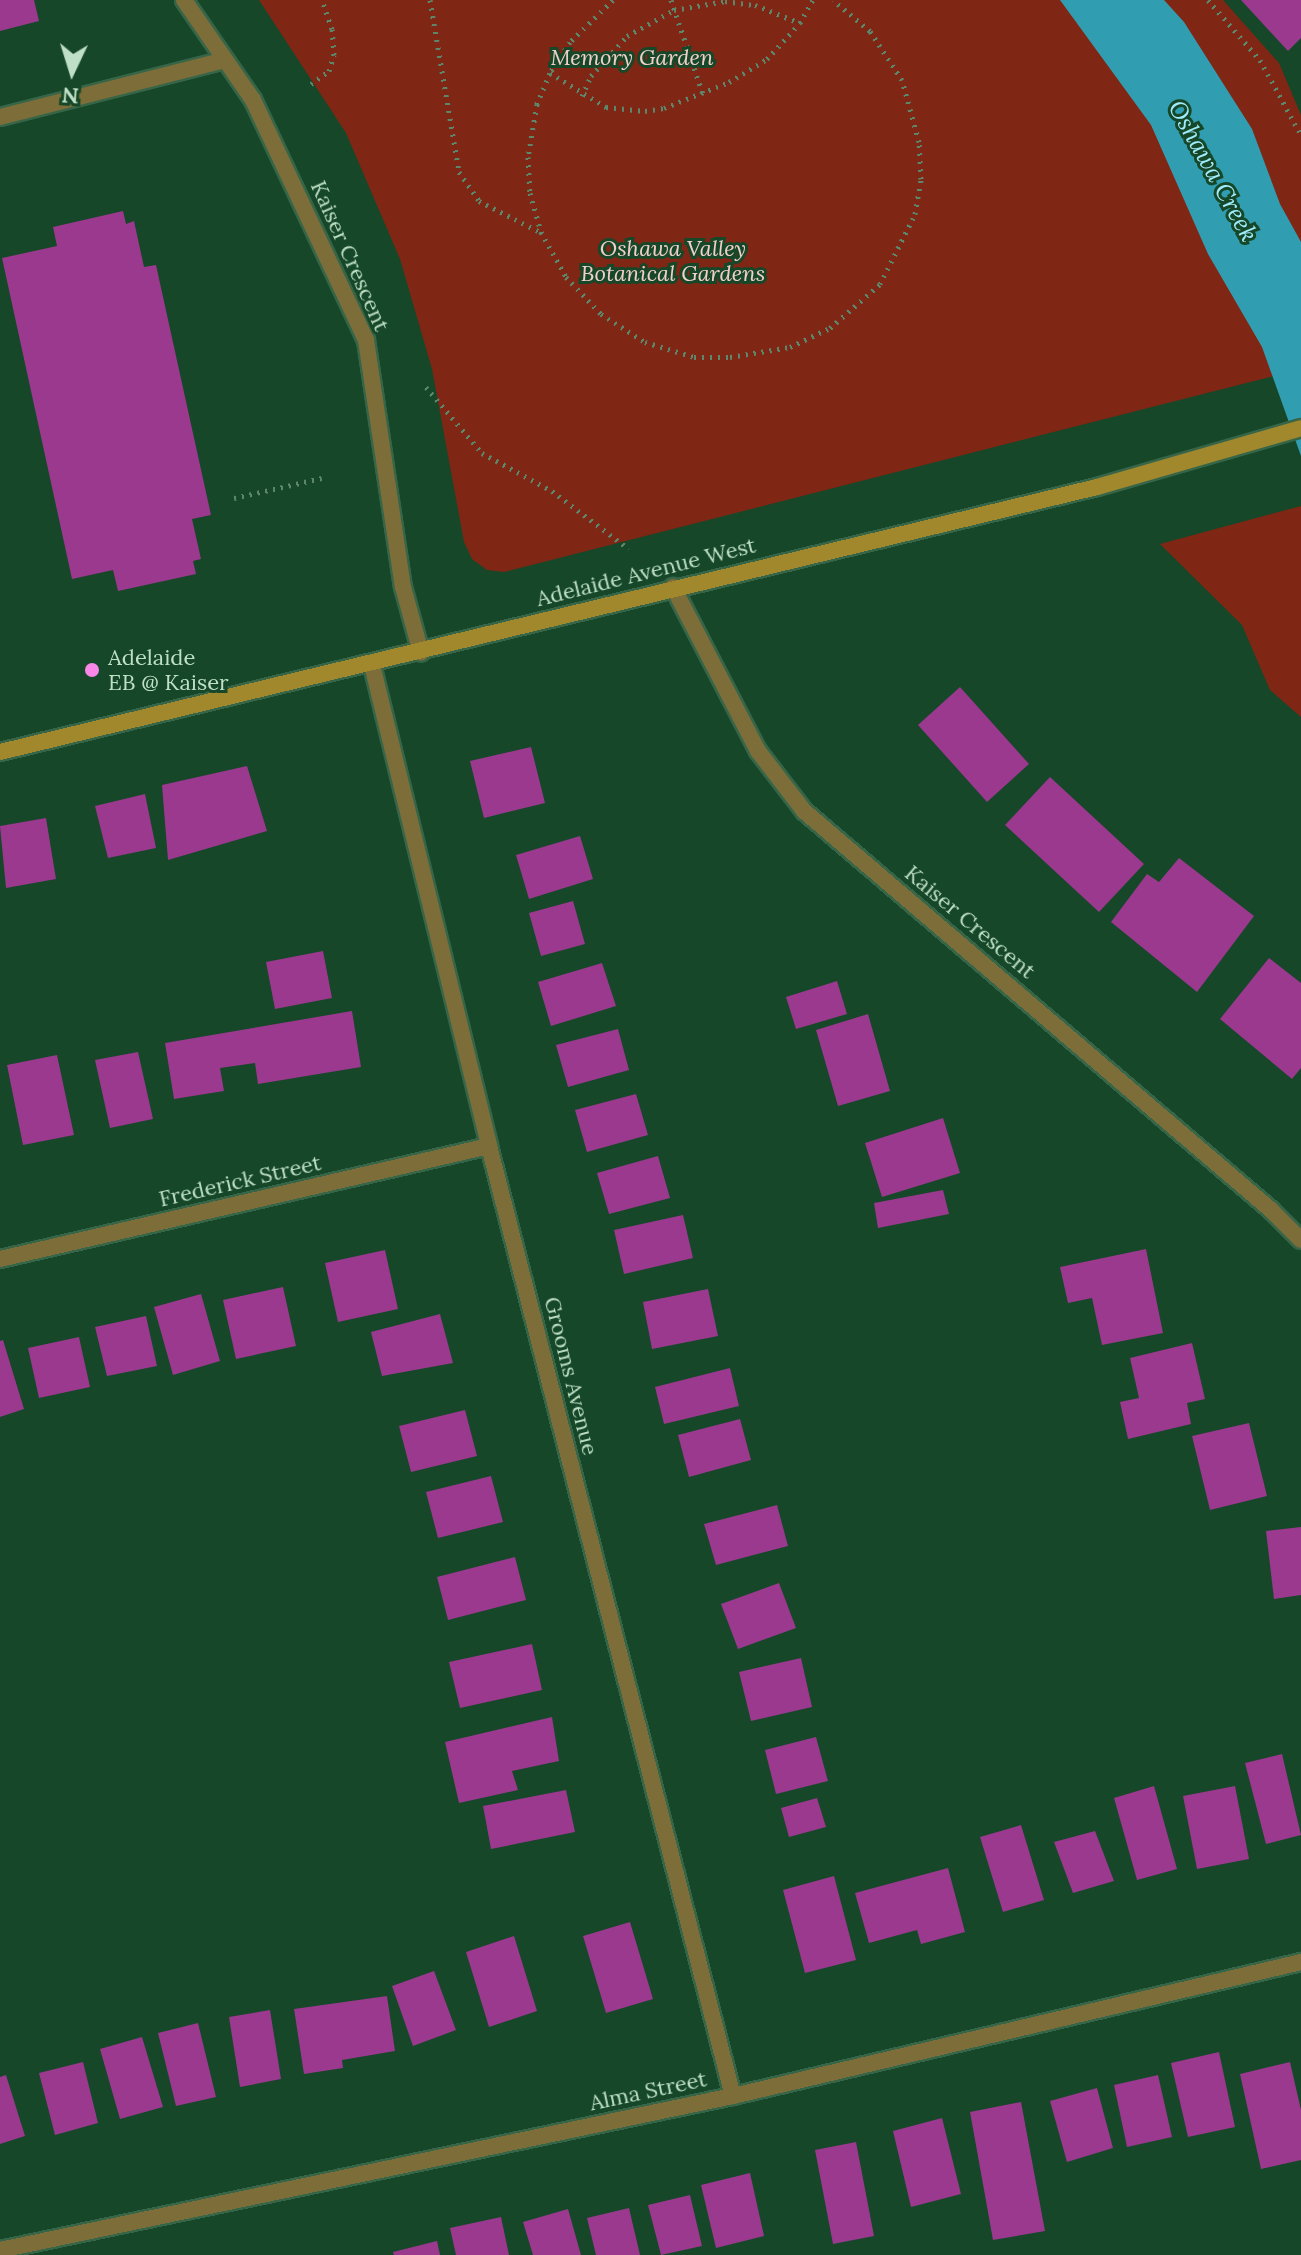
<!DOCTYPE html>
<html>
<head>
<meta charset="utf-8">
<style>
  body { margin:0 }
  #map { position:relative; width:1301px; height:2255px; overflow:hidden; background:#154728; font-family:Lora,serif }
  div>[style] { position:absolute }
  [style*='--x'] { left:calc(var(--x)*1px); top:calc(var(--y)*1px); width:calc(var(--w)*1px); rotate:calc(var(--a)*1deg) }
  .green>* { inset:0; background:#802614 }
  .water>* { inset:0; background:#309db1 }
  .building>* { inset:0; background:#9a398e }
  .path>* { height:5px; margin-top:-2.5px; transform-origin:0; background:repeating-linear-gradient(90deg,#5d876b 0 2px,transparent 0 8px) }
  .roads { filter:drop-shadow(2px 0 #376548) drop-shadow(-2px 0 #376548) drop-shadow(0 2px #376548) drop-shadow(0 -2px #376548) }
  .street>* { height:16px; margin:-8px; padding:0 8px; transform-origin:8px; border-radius:8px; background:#7d6e39 }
  .secondary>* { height:16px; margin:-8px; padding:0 8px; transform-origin:8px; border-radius:8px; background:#a2882c }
  .dots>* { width:22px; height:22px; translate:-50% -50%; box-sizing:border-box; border:4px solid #154728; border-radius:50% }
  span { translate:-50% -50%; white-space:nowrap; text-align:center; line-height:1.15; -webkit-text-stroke:6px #154728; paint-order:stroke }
  .park-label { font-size:22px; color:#f2d0c9; font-style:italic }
  .street-label { font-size:22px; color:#bfdfc7 }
  .poi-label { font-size:22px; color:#bfdfc7 }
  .left { translate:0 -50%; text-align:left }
  .water-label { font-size:24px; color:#a0ecfc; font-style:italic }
  .north { position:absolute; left:32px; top:32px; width:80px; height:80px; -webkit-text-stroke:6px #154728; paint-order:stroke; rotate:184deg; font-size:22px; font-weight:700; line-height:32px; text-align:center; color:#bfdfc7 }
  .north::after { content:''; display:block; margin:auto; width:28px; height:36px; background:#bfdfc7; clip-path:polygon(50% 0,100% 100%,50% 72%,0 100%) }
</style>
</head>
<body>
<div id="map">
  <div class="green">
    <i style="clip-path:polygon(259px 0,1223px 0,1279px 63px,1301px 115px,1301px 369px,504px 572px,487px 570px,472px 559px,464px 542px,432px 369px,400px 259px,346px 133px)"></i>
    <i style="clip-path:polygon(1301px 506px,1301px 717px,1270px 690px,1242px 625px,1160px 544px)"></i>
  </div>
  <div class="water">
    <i style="clip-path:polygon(1060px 0,1164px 0,1184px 22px,1252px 129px,1280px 204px,1301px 242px,1301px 456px,1262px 347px,1208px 254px,1151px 125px)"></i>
  </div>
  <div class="building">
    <i style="clip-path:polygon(0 0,34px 0,39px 21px,0 31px)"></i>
    <i style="clip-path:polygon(1241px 0,1301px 0,1301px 38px,1288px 51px)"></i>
    <i style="clip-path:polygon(123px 211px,126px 224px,134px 221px,144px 267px,156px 265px,211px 515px,192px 519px,201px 559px,193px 561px,196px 574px,118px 591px,113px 570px,72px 579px,2px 258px,57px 246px,53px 227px)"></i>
    <i style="clip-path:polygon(960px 687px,1029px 764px,987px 802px,918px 725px)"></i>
    <i style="clip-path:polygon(531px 747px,545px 803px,484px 818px,470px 761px)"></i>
    <i style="clip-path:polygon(247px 766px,267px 831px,168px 860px,162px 785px)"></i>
    <i style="clip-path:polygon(1050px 777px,1144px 864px,1099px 912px,1005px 825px)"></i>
    <i style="clip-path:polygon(145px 794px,156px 848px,108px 858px,95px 806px)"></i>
    <i style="clip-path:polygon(46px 818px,56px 879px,6px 888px,0 826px)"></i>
    <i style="clip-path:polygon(580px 836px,593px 879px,529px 899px,516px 855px)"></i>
    <i style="clip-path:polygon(1179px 858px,1254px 916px,1197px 992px,1111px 922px,1147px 874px,1159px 882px)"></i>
    <i style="clip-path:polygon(573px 901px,585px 944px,541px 956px,529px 913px)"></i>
    <i style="clip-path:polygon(323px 951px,332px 998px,275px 1009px,266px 962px)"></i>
    <i style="clip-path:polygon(1269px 958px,1301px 983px,1301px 1068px,1292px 1079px,1220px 1019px)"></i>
    <i style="clip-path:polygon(602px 963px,616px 1006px,551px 1026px,538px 982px)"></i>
    <i style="clip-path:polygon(837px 981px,847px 1014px,796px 1029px,786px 997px)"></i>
    <i style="clip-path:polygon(352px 1011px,361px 1067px,258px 1084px,255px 1063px,220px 1068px,224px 1091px,174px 1099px,165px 1043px)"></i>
    <i style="clip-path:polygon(868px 1014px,890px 1091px,838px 1106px,816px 1030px)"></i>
    <i style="clip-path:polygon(618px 1029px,629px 1070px,568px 1087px,556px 1045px)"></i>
    <i style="clip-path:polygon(138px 1052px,153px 1119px,110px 1128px,95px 1060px)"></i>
    <i style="clip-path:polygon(57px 1055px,74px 1135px,23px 1145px,7px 1065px)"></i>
    <i style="clip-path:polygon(636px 1094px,648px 1135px,587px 1152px,575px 1110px)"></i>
    <i style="clip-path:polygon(943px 1118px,960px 1173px,882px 1197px,865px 1143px)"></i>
    <i style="clip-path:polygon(658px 1156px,670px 1198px,609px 1214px,597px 1173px)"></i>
    <i style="clip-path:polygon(943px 1190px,949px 1214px,878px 1228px,874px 1203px)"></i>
    <i style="clip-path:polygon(683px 1215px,693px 1258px,624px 1274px,614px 1230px)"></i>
    <i style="clip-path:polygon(1146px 1249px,1163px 1333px,1102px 1345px,1092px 1298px,1068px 1303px,1060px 1267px)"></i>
    <i style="clip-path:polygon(385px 1250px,398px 1309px,338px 1322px,325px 1263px)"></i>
    <i style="clip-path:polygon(283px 1287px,296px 1346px,236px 1359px,223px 1300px)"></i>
    <i style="clip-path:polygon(708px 1289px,718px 1336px,652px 1349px,643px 1302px)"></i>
    <i style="clip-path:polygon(201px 1294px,220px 1361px,173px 1375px,154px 1307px)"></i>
    <i style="clip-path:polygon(440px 1314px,453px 1363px,382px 1376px,371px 1332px)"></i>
    <i style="clip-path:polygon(146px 1316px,157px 1366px,107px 1376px,95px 1327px)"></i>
    <i style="clip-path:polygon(79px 1337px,90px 1387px,39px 1398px,28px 1348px)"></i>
    <i style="clip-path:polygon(3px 1340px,24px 1409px,0 1417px,0 1341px)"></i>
    <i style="clip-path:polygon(1192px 1343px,1205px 1399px,1187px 1403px,1191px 1424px,1128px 1439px,1120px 1402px,1139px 1398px,1130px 1358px)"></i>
    <i style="clip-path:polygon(730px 1368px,739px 1406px,664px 1424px,655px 1387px)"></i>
    <i style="clip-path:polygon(465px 1410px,477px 1456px,411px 1472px,399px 1426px)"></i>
    <i style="clip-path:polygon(740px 1419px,751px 1460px,689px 1477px,678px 1435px)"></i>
    <i style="clip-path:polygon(1249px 1423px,1267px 1496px,1210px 1510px,1192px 1436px)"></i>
    <i style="clip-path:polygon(491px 1476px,503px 1522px,438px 1538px,426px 1492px)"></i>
    <i style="clip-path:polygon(777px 1505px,788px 1546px,716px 1565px,704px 1524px)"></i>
    <i style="clip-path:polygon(1301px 1527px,1301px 1595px,1274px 1599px,1266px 1531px)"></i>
    <i style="clip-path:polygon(515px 1557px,526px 1600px,448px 1620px,437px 1577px)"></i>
    <i style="clip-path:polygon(779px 1583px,796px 1628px,738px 1649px,721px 1604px)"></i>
    <i style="clip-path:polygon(532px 1644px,542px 1690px,460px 1708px,449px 1662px)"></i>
    <i style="clip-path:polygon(801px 1658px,812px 1707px,751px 1721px,739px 1672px)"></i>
    <i style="clip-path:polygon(552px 1717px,559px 1761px,512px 1771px,518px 1790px,459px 1803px,445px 1742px)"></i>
    <i style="clip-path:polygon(816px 1737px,828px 1781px,776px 1794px,765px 1750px)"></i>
    <i style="clip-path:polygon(1282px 1754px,1301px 1835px,1266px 1844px,1245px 1763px)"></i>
    <i style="clip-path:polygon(1154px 1786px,1177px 1869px,1137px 1880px,1114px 1798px)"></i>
    <i style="clip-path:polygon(1235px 1786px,1249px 1859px,1197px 1869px,1183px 1796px)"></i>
    <i style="clip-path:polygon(566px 1790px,575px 1832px,491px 1849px,483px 1806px)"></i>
    <i style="clip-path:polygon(817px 1798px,826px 1827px,789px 1837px,781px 1808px)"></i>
    <i style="clip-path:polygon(1021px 1825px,1044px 1900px,1003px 1912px,980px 1837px)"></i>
    <i style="clip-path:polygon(1095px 1831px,1114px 1881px,1073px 1893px,1054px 1842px)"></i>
    <i style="clip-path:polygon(948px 1868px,965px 1932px,921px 1944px,917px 1930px,869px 1943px,855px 1893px)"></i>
    <i style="clip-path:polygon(834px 1876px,856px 1960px,805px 1973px,783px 1890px)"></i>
    <i style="clip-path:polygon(630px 1922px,653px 1999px,606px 2013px,583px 1936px)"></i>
    <i style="clip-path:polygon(514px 1936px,537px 2011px,489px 2027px,466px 1952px)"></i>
    <i style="clip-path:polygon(434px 1971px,456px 2030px,413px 2046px,392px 1986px)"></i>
    <i style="clip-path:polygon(387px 1996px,395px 2051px,342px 2060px,343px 2068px,304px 2074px,294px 2009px)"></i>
    <i style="clip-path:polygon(270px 2010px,281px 2079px,240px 2087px,229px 2017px)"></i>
    <i style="clip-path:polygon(198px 2023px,216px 2097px,176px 2106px,158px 2033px)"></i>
    <i style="clip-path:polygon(142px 2037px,163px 2107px,120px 2119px,100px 2049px)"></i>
    <i style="clip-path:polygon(1219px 2052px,1235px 2127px,1188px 2137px,1171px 2063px)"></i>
    <i style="clip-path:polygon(83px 2062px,98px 2123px,55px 2135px,39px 2073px)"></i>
    <i style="clip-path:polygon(1290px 2062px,1301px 2110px,1301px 2160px,1261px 2169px,1240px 2074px)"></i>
    <i style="clip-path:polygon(6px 2075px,25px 2136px,0 2144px,0 2077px)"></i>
    <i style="clip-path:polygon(1158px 2075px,1172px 2137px,1127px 2147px,1114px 2085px)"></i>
    <i style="clip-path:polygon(1097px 2088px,1113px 2148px,1067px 2162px,1050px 2101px)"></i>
    <i style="clip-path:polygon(1021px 2102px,1045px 2231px,993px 2240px,970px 2112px)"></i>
    <i style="clip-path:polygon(942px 2118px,961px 2194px,911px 2207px,893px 2131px)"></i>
    <i style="clip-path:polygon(856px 2142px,874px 2236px,833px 2244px,815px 2150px)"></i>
    <i style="clip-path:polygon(750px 2173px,764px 2236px,716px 2248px,701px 2185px)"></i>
    <i style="clip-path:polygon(690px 2195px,702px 2246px,661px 2255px,648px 2205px)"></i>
    <i style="clip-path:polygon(629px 2208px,640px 2255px,596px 2255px,587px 2218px)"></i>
    <i style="clip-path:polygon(568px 2209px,581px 2255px,533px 2255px,523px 2222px)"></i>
    <i style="clip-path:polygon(501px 2217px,509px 2255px,456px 2255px,450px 2228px)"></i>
    <i style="clip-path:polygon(437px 2241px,440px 2255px,394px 2255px,393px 2252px)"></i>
  </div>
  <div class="path">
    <i style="--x:430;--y:0;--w:174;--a:80.4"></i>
    <i style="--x:459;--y:172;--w:35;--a:55"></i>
    <i style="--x:479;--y:201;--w:68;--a:26.9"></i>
    <i style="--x:613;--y:0;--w:60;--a:135.7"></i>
    <i style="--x:570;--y:42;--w:37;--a:123"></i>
    <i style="--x:550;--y:73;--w:34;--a:113"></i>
    <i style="--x:537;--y:104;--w:54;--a:99.6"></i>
    <i style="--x:528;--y:157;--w:36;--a:87"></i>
    <i style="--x:530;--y:193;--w:41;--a:74.2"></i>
    <i style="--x:541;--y:232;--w:51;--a:60.9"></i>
    <i style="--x:566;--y:277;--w:51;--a:46.6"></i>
    <i style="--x:601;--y:314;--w:52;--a:32.5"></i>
    <i style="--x:645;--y:342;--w:51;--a:17"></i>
    <i style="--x:694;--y:357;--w:36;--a:0"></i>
    <i style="--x:730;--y:357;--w:61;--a:-9.5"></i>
    <i style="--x:790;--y:347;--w:44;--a:-25.4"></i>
    <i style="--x:830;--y:328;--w:67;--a:-41.3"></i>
    <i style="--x:880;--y:284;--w:78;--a:-63.4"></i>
    <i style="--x:915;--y:214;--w:36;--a:-80"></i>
    <i style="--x:921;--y:179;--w:37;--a:-93"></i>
    <i style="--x:919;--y:142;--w:64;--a:-105.3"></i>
    <i style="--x:902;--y:80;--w:59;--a:-123.1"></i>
    <i style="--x:870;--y:31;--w:48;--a:-140"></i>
    <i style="--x:671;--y:0;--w:99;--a:71.2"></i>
    <i style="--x:1208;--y:0;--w:79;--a:49.1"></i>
    <i style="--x:1260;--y:60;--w:85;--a:61.3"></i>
    <i style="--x:550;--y:73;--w:66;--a:31.3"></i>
    <i style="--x:606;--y:107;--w:39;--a:6"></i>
    <i style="--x:645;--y:111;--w:19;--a:-9"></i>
    <i style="--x:664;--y:108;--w:70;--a:-21.8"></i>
    <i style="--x:729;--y:82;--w:44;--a:-31.2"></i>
    <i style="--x:767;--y:59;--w:49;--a:-47.5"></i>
    <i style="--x:800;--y:23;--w:26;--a:-61"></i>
    <i style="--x:311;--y:84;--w:22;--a:-36"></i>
    <i style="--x:329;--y:71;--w:17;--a:-73"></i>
    <i style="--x:334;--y:55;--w:26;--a:-94"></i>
    <i style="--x:332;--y:29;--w:31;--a:-109"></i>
    <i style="--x:582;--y:96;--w:22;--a:-66"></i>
    <i style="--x:591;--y:76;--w:54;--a:-48"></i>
    <i style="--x:627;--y:36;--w:54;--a:-29"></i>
    <i style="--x:674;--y:10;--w:52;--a:-10"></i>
    <i style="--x:725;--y:1;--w:30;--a:8"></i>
    <i style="--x:755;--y:5;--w:48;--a:21.8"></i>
    <i style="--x:426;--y:387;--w:87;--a:49.7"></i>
    <i style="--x:482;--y:453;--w:80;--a:28.5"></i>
    <i style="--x:552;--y:491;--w:96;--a:37"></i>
    <i style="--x:234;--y:498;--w:90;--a:-12.8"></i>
  </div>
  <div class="roads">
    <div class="street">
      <i style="--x:184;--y:0;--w:121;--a:55.4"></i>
      <i style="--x:253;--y:100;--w:265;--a:64.8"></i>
      <i style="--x:366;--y:340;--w:250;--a:81.5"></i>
      <i style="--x:403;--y:587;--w:68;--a:74.7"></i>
      <i style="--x:0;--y:117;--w:232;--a:-14.2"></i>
      <i style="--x:673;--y:587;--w:185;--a:62.6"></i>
      <i style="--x:758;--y:751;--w:76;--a:52.5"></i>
      <i style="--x:804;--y:811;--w:614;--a:40.51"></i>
      <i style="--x:1271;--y:1210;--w:42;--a:45"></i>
      <i style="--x:372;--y:665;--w:495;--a:76.3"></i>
      <i style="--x:489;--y:1146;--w:981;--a:75.6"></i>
      <i style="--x:0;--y:1259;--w:502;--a:-13.01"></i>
      <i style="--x:0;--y:2250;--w:749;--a:-11.87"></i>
      <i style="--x:733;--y:2096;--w:584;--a:-13.27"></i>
    </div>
    <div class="secondary">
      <i style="--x:0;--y:752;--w:1129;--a:-13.58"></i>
      <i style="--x:1097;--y:487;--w:212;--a:-16.1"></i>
    </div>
  </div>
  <div class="dots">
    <i style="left:92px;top:670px;background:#f987e8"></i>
  </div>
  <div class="park-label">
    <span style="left:632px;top:58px">Memory Garden</span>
    <span style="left:673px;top:261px">Oshawa Valley<br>Botanical Gardens</span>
  </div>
  <div class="street-label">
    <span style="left:350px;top:256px;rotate:66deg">Kaiser Crescent</span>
    <span style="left:646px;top:572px;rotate:-14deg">Adelaide Avenue West</span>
    <span style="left:970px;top:922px;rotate:40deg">Kaiser Crescent</span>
    <span style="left:240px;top:1181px;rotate:-13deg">Frederick Street</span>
    <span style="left:571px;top:1376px;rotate:76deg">Grooms Avenue</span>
    <span style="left:648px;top:2091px;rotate:-12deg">Alma Street</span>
  </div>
  <div class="poi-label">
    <span class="left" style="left:108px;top:670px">Adelaide<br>EB @ Kaiser</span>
  </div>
  <div class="water-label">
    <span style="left:1213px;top:171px;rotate:61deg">Oshawa Creek</span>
  </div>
  <div class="north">N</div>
</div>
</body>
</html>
